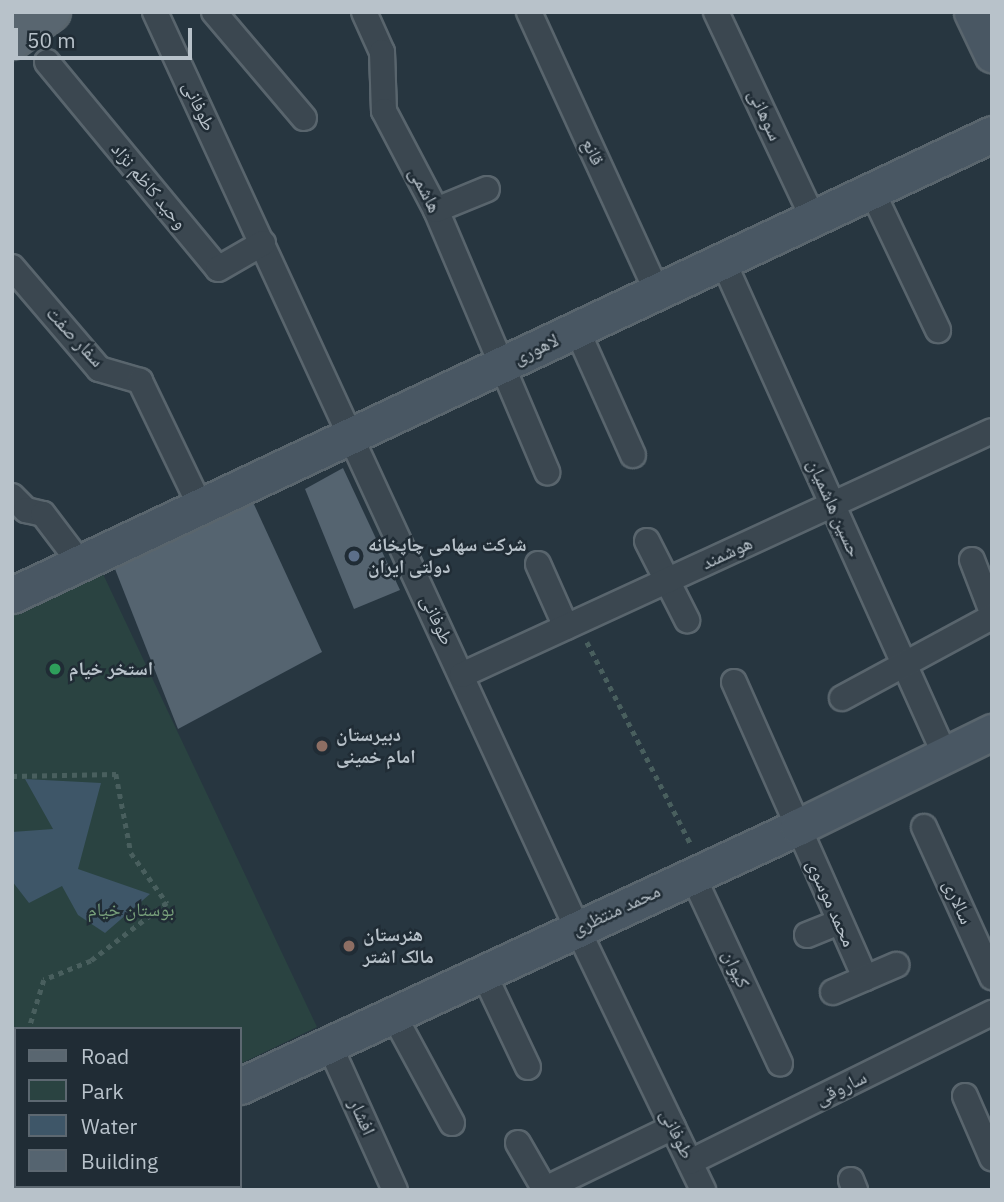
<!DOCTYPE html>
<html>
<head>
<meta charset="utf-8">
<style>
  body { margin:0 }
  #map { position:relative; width:1004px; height:1202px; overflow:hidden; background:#273640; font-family:"IBM Plex Sans","Noto Naskh Arabic",sans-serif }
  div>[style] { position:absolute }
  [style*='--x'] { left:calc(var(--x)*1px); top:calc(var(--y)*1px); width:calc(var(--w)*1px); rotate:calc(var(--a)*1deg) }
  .green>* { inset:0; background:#2a4341 }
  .water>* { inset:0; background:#3e5668 }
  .building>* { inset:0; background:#556470 }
  .path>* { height:4.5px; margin-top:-2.25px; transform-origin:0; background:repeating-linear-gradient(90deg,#495f5e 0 5px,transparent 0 10px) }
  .roads { filter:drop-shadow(2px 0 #59656d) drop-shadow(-2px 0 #59656d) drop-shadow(0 2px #59656d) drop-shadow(0 -2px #59656d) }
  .minor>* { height:24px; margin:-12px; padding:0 12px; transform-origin:12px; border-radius:12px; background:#3b4750 }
  .secondary>* { height:35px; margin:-17.5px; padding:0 17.5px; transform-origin:17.5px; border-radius:17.5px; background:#495763 }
  .primary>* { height:38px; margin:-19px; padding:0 19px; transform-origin:19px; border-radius:19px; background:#596670 }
  .dots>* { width:19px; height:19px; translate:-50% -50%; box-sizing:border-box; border:4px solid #202c35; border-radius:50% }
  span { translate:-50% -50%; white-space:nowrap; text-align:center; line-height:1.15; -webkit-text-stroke:5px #202c35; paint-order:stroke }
  .street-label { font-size:19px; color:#b8c2ca }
  .poi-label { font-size:19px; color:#b8c2ca; font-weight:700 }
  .left { translate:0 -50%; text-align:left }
  .park-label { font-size:19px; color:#779f7a }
  .frame { position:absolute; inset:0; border:14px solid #b8c2ca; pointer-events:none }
  .legend { position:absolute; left:14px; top:1027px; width:228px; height:161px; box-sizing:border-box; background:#202c35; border:2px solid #5d6871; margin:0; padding:9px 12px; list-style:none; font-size:21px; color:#b8c2ca }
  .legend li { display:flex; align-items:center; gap:14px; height:35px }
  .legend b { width:35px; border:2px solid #5d6871 }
  .scale { position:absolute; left:14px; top:28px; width:178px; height:32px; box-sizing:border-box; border:4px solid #b8c2ca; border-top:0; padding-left:9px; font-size:21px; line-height:24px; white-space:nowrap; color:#b8c2ca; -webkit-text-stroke:5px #202c35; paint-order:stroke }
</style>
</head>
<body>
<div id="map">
  <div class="green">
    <i style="clip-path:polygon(103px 574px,317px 1027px,240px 1064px,240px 1029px,16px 1029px,16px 1169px,12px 1170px,12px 616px)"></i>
  </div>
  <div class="water">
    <i style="clip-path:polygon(25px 779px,101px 783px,78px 869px,150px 894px,105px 933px,78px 915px,62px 886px,29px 903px,12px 881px,12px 832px,53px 829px)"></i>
  </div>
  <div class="building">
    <i style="clip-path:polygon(343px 468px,400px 590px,354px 609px,305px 489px)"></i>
    <i style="clip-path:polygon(252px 500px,322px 652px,178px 729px,115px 569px)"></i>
  </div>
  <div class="path">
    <i style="--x:587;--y:642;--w:229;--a:62.8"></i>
    <i style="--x:12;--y:776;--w:104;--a:-1.1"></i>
    <i style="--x:116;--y:774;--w:80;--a:79.2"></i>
    <i style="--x:131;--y:853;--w:62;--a:54.2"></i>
    <i style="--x:167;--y:903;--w:96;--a:142.7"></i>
    <i style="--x:91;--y:961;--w:51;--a:158"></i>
    <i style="--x:44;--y:980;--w:51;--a:107"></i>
    <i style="--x:12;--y:1061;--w:8;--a:-60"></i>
  </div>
  <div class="roads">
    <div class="minor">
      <i style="--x:155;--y:12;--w:1009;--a:65.26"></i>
      <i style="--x:577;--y:928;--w:291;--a:64.3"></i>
      <i style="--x:214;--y:12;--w:139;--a:49.7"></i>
      <i style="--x:364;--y:12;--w:44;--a:65.8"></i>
      <i style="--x:382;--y:52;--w:59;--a:88.1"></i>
      <i style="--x:384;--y:111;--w:112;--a:62.3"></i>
      <i style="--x:436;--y:210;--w:285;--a:67"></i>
      <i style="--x:529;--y:12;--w:308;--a:65.4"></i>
      <i style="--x:716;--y:12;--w:228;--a:64.8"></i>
      <i style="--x:47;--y:62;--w:268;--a:50.4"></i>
      <i style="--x:218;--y:269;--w:52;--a:-30"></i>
      <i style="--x:872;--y:191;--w:154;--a:64.6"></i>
      <i style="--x:436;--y:210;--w:55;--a:-22.4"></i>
      <i style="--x:723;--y:261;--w:542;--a:65.8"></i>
      <i style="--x:12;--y:267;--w:134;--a:49.5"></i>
      <i style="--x:99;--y:369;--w:43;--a:16.3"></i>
      <i style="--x:140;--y:381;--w:141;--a:64.3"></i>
      <i style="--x:577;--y:330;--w:137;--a:65.9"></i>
      <i style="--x:12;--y:496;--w:20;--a:45"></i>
      <i style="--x:26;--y:510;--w:17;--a:13"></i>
      <i style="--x:43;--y:514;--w:63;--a:52.8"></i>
      <i style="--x:647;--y:541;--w:89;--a:63.1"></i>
      <i style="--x:972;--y:560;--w:56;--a:69"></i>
      <i style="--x:538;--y:564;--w:69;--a:66"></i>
      <i style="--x:462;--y:675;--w:583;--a:-24.72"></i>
      <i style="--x:734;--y:682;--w:324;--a:66.1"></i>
      <i style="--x:842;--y:698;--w:170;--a:-28.4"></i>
      <i style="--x:924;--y:827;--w:165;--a:65.6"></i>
      <i style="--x:692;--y:874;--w:209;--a:65.1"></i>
      <i style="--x:807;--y:935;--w:35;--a:-22"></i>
      <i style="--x:483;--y:972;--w:105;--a:64.7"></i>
      <i style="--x:833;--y:992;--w:69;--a:-23.2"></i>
      <i style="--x:393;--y:1014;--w:124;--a:61.6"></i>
      <i style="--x:329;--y:1044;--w:160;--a:65.7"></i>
      <i style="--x:965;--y:1096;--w:68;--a:66.5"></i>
      <i style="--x:518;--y:1143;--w:54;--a:60.1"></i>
      <i style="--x:690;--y:1162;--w:337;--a:-26.3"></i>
      <i style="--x:851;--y:1180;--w:11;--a:68"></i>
      <i style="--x:55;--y:1186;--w:4;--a:63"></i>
      <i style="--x:143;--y:1186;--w:4;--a:76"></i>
      <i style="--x:545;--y:1189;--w:142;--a:-25.8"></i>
    </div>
    <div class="secondary">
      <i style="--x:972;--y:12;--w:47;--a:64.5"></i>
      <i style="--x:12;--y:595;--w:1083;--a:-25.19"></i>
      <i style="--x:240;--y:1086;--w:615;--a:-24.9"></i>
      <i style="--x:798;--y:827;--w:216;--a:-26.1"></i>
      <i style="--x:18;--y:1190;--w:9;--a:-27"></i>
    </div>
    <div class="primary">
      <i style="--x:12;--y:40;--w:48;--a:-35.7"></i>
    </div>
  </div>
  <div class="dots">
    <i style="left:354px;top:556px;background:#5c6f8a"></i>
    <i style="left:55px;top:669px;background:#2e9e5b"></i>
    <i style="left:322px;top:746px;background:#8d6e63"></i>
    <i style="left:349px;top:946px;background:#8d6e63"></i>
  </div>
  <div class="street-label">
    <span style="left:199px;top:106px;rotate:65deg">طوفانی</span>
    <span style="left:765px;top:115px;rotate:65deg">سوهانی</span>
    <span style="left:593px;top:152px;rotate:65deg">قانع</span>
    <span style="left:149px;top:186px;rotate:50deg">وحید کاظم نژاد</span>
    <span style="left:425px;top:190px;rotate:63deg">هاشمی</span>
    <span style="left:75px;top:337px;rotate:47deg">سفار صفت</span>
    <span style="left:536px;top:349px;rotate:-25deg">لاهوری</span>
    <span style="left:834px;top:508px;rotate:66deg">حسین هاشمیان</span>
    <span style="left:727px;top:553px;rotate:-25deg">هوشمند</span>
    <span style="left:437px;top:620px;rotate:65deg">طوفانی</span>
    <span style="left:958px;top:902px;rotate:66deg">سالاری</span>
    <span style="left:831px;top:903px;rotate:66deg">محمد موسوی</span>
    <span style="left:616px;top:910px;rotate:-25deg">محمد منتظری</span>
    <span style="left:736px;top:969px;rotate:65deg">کیوان</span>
    <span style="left:841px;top:1088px;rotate:-26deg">ساروقی</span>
    <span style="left:362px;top:1117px;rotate:66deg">افشار</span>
    <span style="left:677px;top:1134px;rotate:64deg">طوفانی</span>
  </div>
  <div class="poi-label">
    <span class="left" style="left:368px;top:556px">شرکت سهامی چاپخانه<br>دولتی ایران</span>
    <span class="left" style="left:69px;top:669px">استخر خیام</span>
    <span class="left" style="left:336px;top:746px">دبیرستان<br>امام خمینی</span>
    <span class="left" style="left:363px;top:946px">هنرستان<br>مالک اشتر</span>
  </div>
  <div class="park-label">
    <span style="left:131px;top:910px">بوستان خیام</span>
  </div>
  <div class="frame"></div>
  <ul class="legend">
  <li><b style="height:9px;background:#596670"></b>Road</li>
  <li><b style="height:19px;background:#2a4341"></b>Park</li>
  <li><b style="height:19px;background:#3e5668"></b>Water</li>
  <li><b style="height:19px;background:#556470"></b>Building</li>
  </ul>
  <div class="scale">50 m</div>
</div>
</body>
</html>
